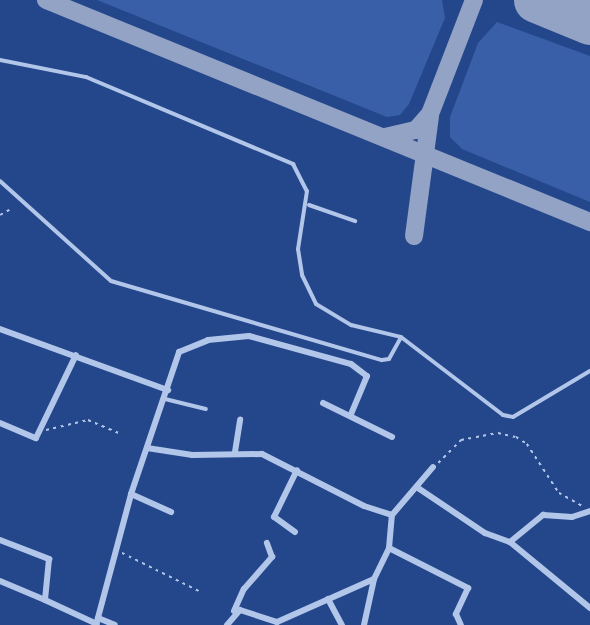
<!DOCTYPE html>
<html>
<head>
<meta charset="utf-8">
<style>
  body { margin:0 }
  #map { position:relative; width:590px; height:625px; overflow:hidden; background:#24478b; font-family:"Noto Sans",sans-serif }
  div>[style] { position:absolute }
  [style*='--x'] { left:calc(var(--x)*1px); top:calc(var(--y)*1px); width:calc(var(--w)*1px); rotate:calc(var(--a)*1deg) }
  .green>* { inset:0; background:#385fa8 }
  .taxiway>* { height:18px; margin:-9px; padding:0 9px; transform-origin:9px; border-radius:9px; background:#92a3c5 }
  .runway>* { height:45px; margin:-22.5px; padding:0 22.5px; transform-origin:22.5px; border-radius:22.5px; background:#92a3c5 }
  .path>* { height:1.5px; margin-top:-0.75px; transform-origin:0; background:repeating-linear-gradient(90deg,#b2c6ea 0 3px,transparent 0 7.5px) }
  .lane>* { height:4px; margin:-2px; padding:0 2px; transform-origin:2px; border-radius:2px; background:#b2c6ea }
  .street>* { height:6px; margin:-3px; padding:0 3px; transform-origin:3px; border-radius:3px; background:#b2c6ea }
  span { translate:-50% -50%; white-space:nowrap; text-align:center; line-height:1.15; -webkit-text-stroke:5px #24478b; paint-order:stroke }
</style>
</head>
<body>
<div id="map">
  <div class="green">
    <i style="clip-path:polygon(97px 0,442px 0,445px 18px,409px 104px,400px 115px,387px 117px)"></i>
    <i style="clip-path:polygon(497px 22px,590px 56px,590px 202px,462px 149px,450px 137px,450px 117px,478px 43px)"></i>
  </div>
  <div class="taxiway">
    <i style="--x:46;--y:0;--w:588;--a:22.2"></i>
    <i style="--x:385;--y:137;--w:32;--a:-13"></i>
    <i style="--x:416;--y:130;--w:21;--a:-49"></i>
    <i style="--x:430;--y:114;--w:122;--a:-68.9"></i>
    <i style="--x:414;--y:236;--w:121;--a:-82.4"></i>
  </div>
  <div class="runway">
    <i style="--x:536;--y:0;--w:58;--a:22.2"></i>
  </div>
  <div class="path">
    <i style="--x:0;--y:215;--w:13;--a:-29"></i>
    <i style="--x:46;--y:430;--w:43;--a:-13.4"></i>
    <i style="--x:88;--y:420;--w:34;--a:23"></i>
    <i style="--x:438;--y:463;--w:33;--a:-45"></i>
    <i style="--x:461;--y:440;--w:38;--a:-11"></i>
    <i style="--x:498;--y:433;--w:18;--a:13"></i>
    <i style="--x:516;--y:437;--w:13;--a:32"></i>
    <i style="--x:527;--y:444;--w:59;--a:56.9"></i>
    <i style="--x:559;--y:493;--w:29;--a:29"></i>
    <i style="--x:122;--y:553;--w:86;--a:26.3"></i>
  </div>
  <div class="lane">
    <i style="--x:0;--y:60;--w:88;--a:11.2"></i>
    <i style="--x:86;--y:77;--w:225;--a:22.8"></i>
    <i style="--x:293;--y:164;--w:30;--a:63"></i>
    <i style="--x:307;--y:191;--w:59;--a:98.8"></i>
    <i style="--x:298;--y:249;--w:26;--a:81"></i>
    <i style="--x:302;--y:275;--w:32;--a:64"></i>
    <i style="--x:316;--y:304;--w:41;--a:31"></i>
    <i style="--x:351;--y:325;--w:51;--a:13.5"></i>
    <i style="--x:401;--y:337;--w:128;--a:37.4"></i>
    <i style="--x:503;--y:415;--w:10;--a:11"></i>
    <i style="--x:513;--y:417;--w:90;--a:-30.9"></i>
    <i style="--x:0;--y:181;--w:149;--a:42"></i>
    <i style="--x:111;--y:281;--w:282;--a:16.3"></i>
    <i style="--x:382;--y:360;--w:7;--a:-8"></i>
    <i style="--x:389;--y:359;--w:25;--a:-61"></i>
    <i style="--x:309;--y:205;--w:49;--a:19.2"></i>
    <i style="--x:165;--y:399;--w:42;--a:13.7"></i>
  </div>
  <div class="street">
    <i style="--x:0;--y:329;--w:179;--a:20"></i>
    <i style="--x:323;--y:403;--w:77;--a:26.2"></i>
    <i style="--x:0;--y:423;--w:39;--a:23"></i>
    <i style="--x:36;--y:438;--w:92;--a:-64.3"></i>
    <i style="--x:147;--y:448;--w:46;--a:8.8"></i>
    <i style="--x:192;--y:455;--w:70;--a:-0.8"></i>
    <i style="--x:262;--y:454;--w:114;--a:27"></i>
    <i style="--x:364;--y:506;--w:29;--a:18"></i>
    <i style="--x:235;--y:452;--w:33;--a:-81"></i>
    <i style="--x:418;--y:488;--w:81;--a:33.9"></i>
    <i style="--x:485;--y:533;--w:27;--a:20"></i>
    <i style="--x:510;--y:542;--w:43;--a:-39.3"></i>
    <i style="--x:543;--y:515;--w:29;--a:4"></i>
    <i style="--x:572;--y:517;--w:19;--a:-18"></i>
    <i style="--x:131;--y:494;--w:44;--a:24.2"></i>
    <i style="--x:295;--y:532;--w:26;--a:-144"></i>
    <i style="--x:274;--y:517;--w:52;--a:-63.9"></i>
    <i style="--x:0;--y:540;--w:53;--a:21.2"></i>
    <i style="--x:49;--y:559;--w:41;--a:95.6"></i>
    <i style="--x:45;--y:600;--w:57;--a:24.8"></i>
    <i style="--x:510;--y:542;--w:104;--a:39.5"></i>
    <i style="--x:389;--y:548;--w:89;--a:26.9"></i>
    <i style="--x:468;--y:588;--w:29;--a:115"></i>
    <i style="--x:456;--y:614;--w:12;--a:66"></i>
    <i style="--x:0;--y:581;--w:49;--a:22.9"></i>
    <i style="--x:328;--y:599;--w:30;--a:62"></i>
    <i style="--x:234;--y:611;--w:24;--a:-66"></i>
    <i style="--x:244;--y:589;--w:43;--a:-48.8"></i>
    <i style="--x:272;--y:557;--w:15;--a:-110"></i>
    <i style="--x:98;--y:618;--w:18;--a:22"></i>
    <i style="--x:96;--y:625;--w:136;--a:-75"></i>
    <i style="--x:131;--y:494;--w:150;--a:-71.3"></i>
    <i style="--x:179;--y:352;--w:31;--a:-22"></i>
    <i style="--x:208;--y:340;--w:41;--a:-5.6"></i>
    <i style="--x:249;--y:336;--w:106;--a:15.4"></i>
    <i style="--x:351;--y:364;--w:20;--a:37"></i>
    <i style="--x:367;--y:376;--w:41;--a:112.8"></i>
    <i style="--x:227;--y:625;--w:20;--a:-49"></i>
    <i style="--x:240;--y:610;--w:39;--a:18"></i>
    <i style="--x:277;--y:622;--w:106;--a:-23.9"></i>
    <i style="--x:364;--y:625;--w:47;--a:-77.7"></i>
    <i style="--x:374;--y:579;--w:34;--a:-64"></i>
    <i style="--x:389;--y:548;--w:33;--a:-85"></i>
    <i style="--x:392;--y:515;--w:63;--a:-49.5"></i>
  </div>
</div>
</body>
</html>
